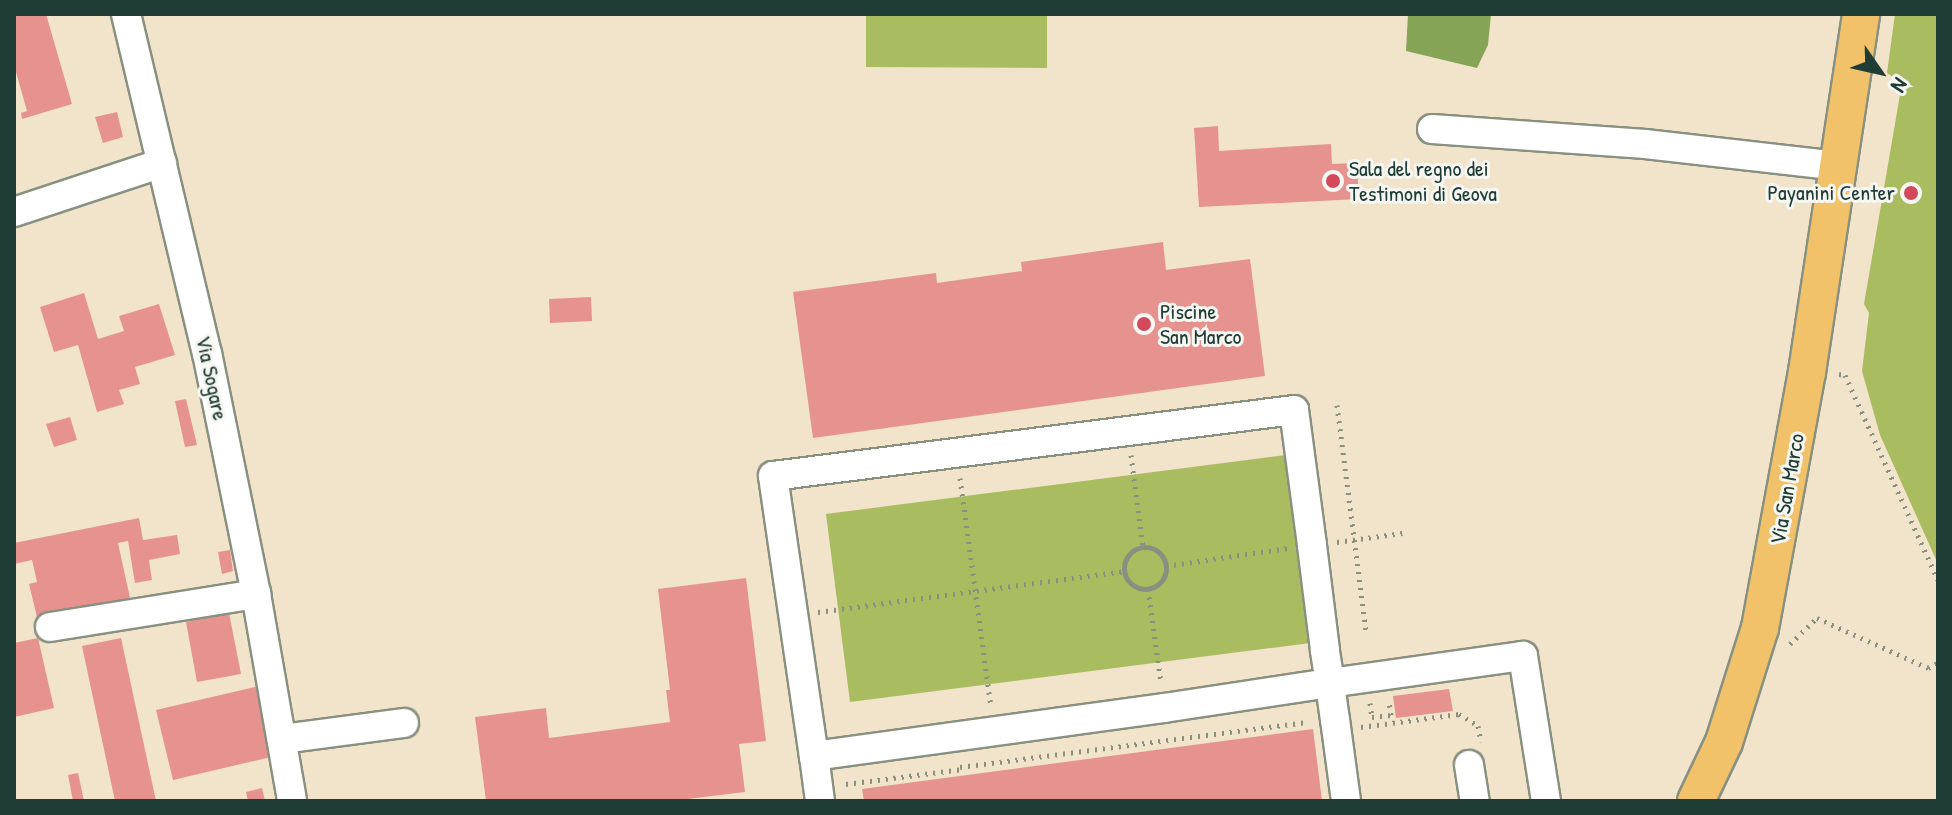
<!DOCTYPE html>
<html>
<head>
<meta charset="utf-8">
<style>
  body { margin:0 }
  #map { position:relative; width:1952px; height:815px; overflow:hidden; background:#f2e3cb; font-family:"Patrick Hand",sans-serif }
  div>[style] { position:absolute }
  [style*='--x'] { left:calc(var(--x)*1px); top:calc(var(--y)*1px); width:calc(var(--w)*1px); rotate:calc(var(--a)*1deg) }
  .green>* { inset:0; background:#a9bc5f }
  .forest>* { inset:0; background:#86a456 }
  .building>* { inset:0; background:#e69390 }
  .path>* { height:5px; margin-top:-2.5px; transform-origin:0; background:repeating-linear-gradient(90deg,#889080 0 2px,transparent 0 8px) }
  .path>.ring { margin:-2.5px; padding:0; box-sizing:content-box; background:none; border:5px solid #889080; border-radius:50% }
  .roads { filter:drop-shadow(2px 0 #889080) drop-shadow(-2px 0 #889080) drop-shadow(0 2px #889080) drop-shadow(0 -2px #889080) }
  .minor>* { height:28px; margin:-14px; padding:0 14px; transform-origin:14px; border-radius:14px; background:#fff }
  .major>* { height:36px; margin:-18px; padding:0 18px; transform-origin:18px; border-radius:18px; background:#f2c26a }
  .dots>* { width:22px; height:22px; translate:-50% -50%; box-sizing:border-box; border:4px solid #f6f6f2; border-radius:50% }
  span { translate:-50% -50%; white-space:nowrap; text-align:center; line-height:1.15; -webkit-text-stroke:6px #f6f6f2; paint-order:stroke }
  .poi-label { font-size:22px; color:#1f3d34 }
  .left { translate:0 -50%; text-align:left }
  .right { translate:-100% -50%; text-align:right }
  .street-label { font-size:22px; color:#1f3d34 }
  .frame { position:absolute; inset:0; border:16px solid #1f3d34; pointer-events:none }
  .north { position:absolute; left:1840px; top:32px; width:80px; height:80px; -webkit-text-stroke:6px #f6f6f2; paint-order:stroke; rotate:124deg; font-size:22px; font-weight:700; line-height:32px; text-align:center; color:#1f3d34 }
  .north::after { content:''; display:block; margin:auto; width:28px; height:36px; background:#1f3d34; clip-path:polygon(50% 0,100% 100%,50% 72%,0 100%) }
</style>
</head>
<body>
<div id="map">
  <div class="green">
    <i style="clip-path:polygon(866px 14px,1047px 14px,1047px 68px,866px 67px)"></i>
    <i style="clip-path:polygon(1895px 14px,1938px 14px,1938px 564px,1880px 435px,1862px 371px,1869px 313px,1864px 304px,1902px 83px,1887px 73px)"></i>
    <i style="clip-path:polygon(1286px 455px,1310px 643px,850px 702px,826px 514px)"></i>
  </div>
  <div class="forest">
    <i style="clip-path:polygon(1408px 14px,1491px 14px,1488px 45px,1477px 68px,1406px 51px)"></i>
  </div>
  <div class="building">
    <i style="clip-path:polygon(14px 14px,46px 14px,72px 104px,22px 119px,21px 113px,27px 111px,14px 65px)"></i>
    <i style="clip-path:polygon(117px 112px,123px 137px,103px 143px,95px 117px)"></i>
    <i style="clip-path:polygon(1218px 126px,1219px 151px,1331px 144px,1332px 164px,1357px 163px,1359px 199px,1199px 207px,1194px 128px)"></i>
    <i style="clip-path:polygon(1163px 242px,1166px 270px,1250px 259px,1265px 376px,813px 438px,793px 292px,936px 273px,937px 283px,1022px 271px,1021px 262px)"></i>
    <i style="clip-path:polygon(84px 293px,98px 339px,124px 331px,119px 316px,159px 304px,175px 355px,135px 367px,140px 384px,119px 390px,124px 404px,97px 412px,78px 345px,54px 352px,40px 307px)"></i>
    <i style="clip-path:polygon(591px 297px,592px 321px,550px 323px,549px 299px)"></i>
    <i style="clip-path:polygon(186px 399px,197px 445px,185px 447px,175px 401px)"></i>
    <i style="clip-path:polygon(70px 417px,77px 440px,54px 447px,46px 424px)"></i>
    <i style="clip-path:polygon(139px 518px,143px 540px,177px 535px,180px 554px,149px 560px,152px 580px,135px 583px,128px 541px,118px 543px,130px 598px,37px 617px,29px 584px,37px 582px,32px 560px,14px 564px,14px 543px)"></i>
    <i style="clip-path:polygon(230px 550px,233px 571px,222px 574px,218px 552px)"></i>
    <i style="clip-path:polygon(746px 578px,766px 741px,739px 744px,745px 792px,671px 801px,486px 801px,475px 717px,546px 708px,549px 738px,670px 722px,666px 690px,670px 690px,658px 589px)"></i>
    <i style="clip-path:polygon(229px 613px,241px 674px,197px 682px,186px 622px)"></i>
    <i style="clip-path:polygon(38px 638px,54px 708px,14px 717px,14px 643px)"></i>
    <i style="clip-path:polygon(121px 638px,156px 801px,115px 801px,82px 646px)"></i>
    <i style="clip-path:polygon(263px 685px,279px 755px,173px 780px,156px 710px)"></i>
    <i style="clip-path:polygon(1449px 689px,1453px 711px,1396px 718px,1393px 696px)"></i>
    <i style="clip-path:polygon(1313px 729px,1322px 801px,864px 801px,862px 789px)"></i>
    <i style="clip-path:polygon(78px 773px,84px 801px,73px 801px,68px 775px)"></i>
    <i style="clip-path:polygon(262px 788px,265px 801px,248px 801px,246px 792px)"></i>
  </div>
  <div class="path">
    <i style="--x:1839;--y:374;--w:6;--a:9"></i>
    <i style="--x:1845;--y:375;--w:225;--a:65.6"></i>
    <i style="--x:1337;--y:405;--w:227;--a:82.7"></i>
    <i style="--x:1131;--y:455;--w:93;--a:82.6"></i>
    <i style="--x:960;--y:478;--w:230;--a:82.3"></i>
    <i style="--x:1337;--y:542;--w:66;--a:-7.9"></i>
    <i class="ring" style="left:1124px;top:547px;width:37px;height:37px"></i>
    <i style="--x:1166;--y:566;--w:123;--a:-8.4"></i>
    <i style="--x:1148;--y:589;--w:95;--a:82.1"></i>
    <i style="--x:818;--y:612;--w:310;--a:-7.6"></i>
    <i style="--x:1790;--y:644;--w:37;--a:-44"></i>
    <i style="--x:1817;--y:618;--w:122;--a:24.2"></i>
    <i style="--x:1928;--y:668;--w:11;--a:-27"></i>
    <i style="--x:1370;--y:703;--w:14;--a:82"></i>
    <i style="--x:1372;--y:717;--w:19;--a:-6"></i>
    <i style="--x:1391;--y:715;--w:13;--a:-99"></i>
    <i style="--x:1361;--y:727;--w:99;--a:-7.6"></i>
    <i style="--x:1459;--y:714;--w:22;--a:32"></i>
    <i style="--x:1478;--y:726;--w:16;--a:79"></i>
    <i style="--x:960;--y:767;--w:350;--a:-7.4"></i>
    <i style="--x:846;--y:784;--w:118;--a:-7.3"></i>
  </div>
  <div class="roads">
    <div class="minor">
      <i style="--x:126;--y:14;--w:349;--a:76.6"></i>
      <i style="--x:207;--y:353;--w:246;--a:78.5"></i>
      <i style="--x:256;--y:594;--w:210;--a:80.1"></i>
      <i style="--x:1432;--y:129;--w:214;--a:4"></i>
      <i style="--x:1645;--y:144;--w:194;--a:6.5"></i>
      <i style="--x:14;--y:212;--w:156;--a:-18.3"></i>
      <i style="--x:50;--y:627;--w:209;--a:-9.1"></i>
      <i style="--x:282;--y:739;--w:123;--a:-7.5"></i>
      <i style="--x:814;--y:756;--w:45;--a:82.4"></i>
      <i style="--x:1469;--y:765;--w:36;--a:81"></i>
      <i style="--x:1346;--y:801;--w:82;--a:-97.7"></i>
      <i style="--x:1335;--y:720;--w:37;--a:-98"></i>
      <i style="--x:1330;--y:683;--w:33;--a:-99"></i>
      <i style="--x:1325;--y:650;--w:106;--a:-97.1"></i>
      <i style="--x:1312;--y:545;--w:136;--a:-97.6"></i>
      <i style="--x:1294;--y:410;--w:525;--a:172.78"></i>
      <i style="--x:773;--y:476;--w:283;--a:81.7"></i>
      <i style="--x:814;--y:756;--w:353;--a:-7.8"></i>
      <i style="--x:1164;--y:708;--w:168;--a:-8.6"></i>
      <i style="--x:1330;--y:683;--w:195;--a:-8"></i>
      <i style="--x:1523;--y:656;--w:147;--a:81"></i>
    </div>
    <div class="major">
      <i style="--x:1696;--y:801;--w:65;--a:-64.6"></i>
      <i style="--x:1724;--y:742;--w:120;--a:-72.5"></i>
      <i style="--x:1760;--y:628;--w:260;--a:-79.6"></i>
      <i style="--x:1807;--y:372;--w:362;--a:-81.4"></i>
    </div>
  </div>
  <div class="dots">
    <i style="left:1333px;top:181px;background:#d1495b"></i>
    <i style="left:1911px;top:193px;background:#d1495b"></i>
    <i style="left:1144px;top:324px;background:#d1495b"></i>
  </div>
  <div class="poi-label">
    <span class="left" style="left:1349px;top:181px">Sala del regno dei<br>Testimoni di Geova</span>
    <span class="right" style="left:1895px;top:193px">Payanini Center</span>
    <span class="left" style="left:1160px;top:324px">Piscine<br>San Marco</span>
  </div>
  <div class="street-label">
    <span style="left:212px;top:378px;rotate:78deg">Via Sogare</span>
    <span style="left:1787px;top:489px;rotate:-80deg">Via San Marco</span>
  </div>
  <div class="frame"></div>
  <div class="north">N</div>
</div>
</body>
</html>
